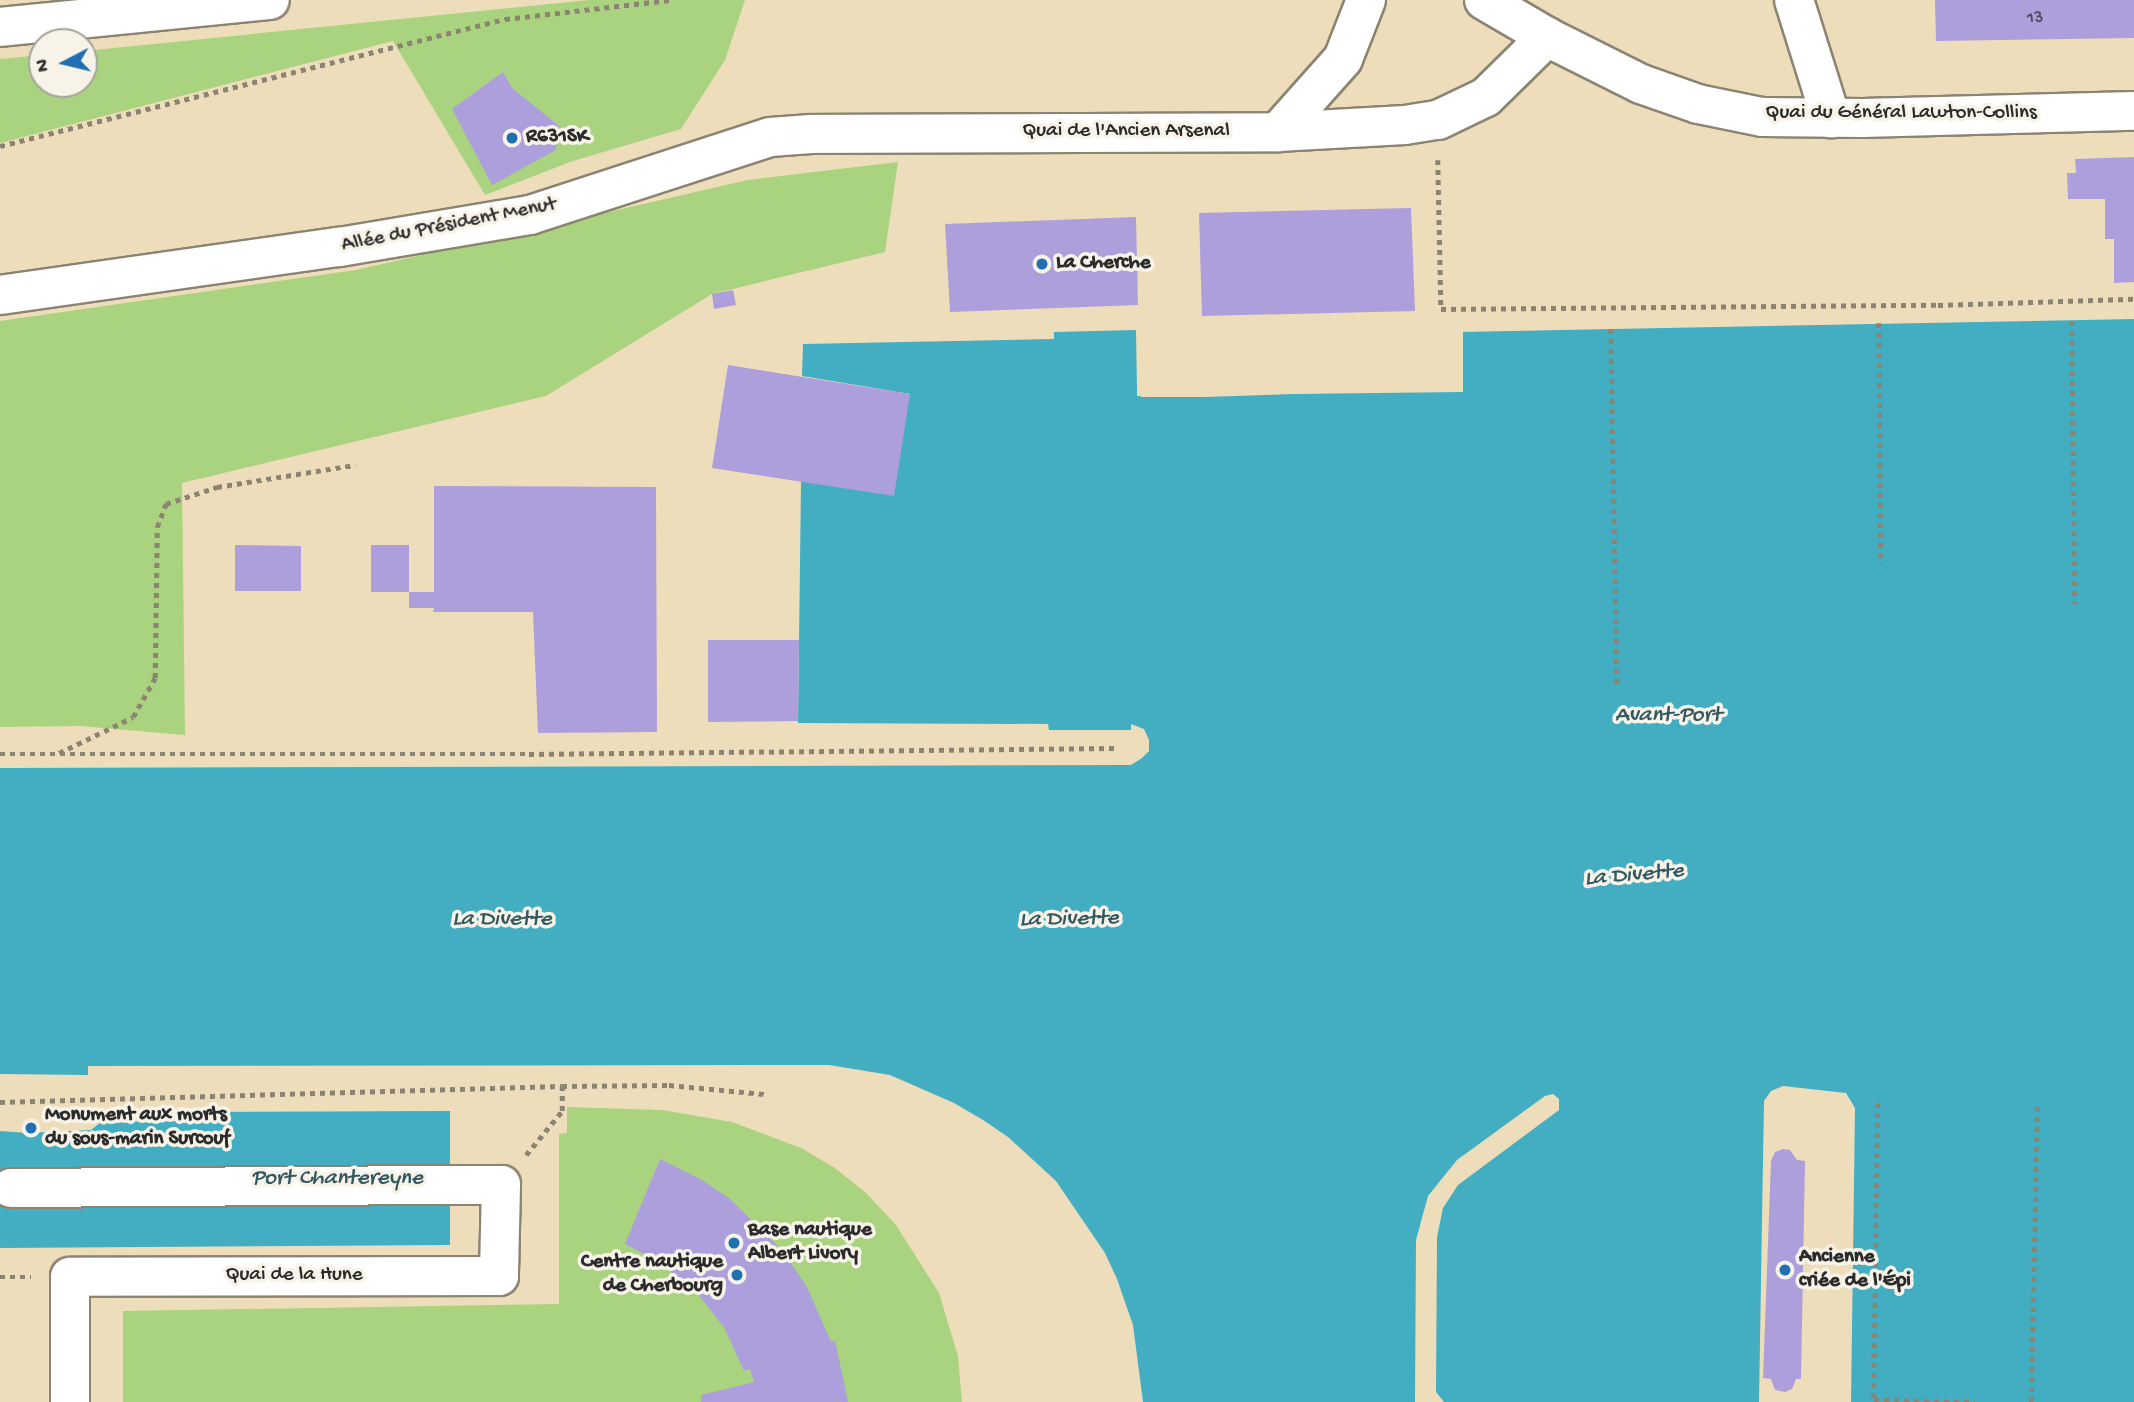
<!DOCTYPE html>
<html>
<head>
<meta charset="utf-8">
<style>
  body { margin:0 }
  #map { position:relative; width:2134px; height:1402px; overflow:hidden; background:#eeddba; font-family:"Gochi Hand",sans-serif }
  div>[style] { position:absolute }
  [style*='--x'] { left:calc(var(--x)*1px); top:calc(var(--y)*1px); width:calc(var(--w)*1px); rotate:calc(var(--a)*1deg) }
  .green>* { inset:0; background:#a9d37f }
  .water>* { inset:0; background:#43aec2 }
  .pier>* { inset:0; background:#eeddba }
  .building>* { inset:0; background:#ac9fdb }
  .path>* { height:4.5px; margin-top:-2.25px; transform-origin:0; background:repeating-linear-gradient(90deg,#8c8472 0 5px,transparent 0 10px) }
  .roads { filter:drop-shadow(2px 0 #8c8472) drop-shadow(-2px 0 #8c8472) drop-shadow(0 2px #8c8472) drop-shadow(0 -2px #8c8472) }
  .minor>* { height:38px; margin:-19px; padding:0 19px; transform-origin:19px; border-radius:19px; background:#fff }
  .dots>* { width:19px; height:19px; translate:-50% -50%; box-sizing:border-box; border:4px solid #f7f3e8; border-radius:50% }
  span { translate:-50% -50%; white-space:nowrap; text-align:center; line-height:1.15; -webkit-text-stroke:7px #f7f3e8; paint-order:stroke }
  .number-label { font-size:18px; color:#4b4857 }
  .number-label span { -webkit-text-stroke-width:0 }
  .street-label { font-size:21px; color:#2b2b2b }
  .poi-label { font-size:21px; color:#2b2b2b; font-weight:700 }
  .left { translate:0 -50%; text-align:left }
  .right { translate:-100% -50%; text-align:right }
  .water-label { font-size:23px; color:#335960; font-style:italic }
  .north { position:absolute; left:28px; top:28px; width:70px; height:70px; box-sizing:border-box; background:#f7f3e8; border:2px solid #a5a39c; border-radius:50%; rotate:263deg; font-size:19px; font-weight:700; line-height:28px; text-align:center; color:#2b2b2b }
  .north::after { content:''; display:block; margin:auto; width:24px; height:32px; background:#1f6fb2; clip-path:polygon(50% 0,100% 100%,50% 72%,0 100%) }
</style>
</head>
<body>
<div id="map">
  <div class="green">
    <i style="clip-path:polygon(589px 0,745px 0,725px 60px,681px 129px,573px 161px,485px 195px,393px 41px,0 143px,0 59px,42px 55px,42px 84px,84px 84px,84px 51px)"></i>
    <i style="clip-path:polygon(898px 162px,885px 252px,712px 294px,546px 396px,182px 483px,185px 735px,80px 726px,0 727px,0 321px,356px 270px,748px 180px)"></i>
    <i style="clip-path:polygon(567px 1107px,662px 1110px,732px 1122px,801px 1148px,835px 1168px,866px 1193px,896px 1225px,939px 1293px,958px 1356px,962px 1402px,123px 1402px,123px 1311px,559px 1304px,559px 1134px,567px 1133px)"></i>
  </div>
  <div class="water">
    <i style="clip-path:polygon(2134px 319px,2134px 1402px,1851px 1402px,1855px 1108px,1846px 1093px,1783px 1086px,1771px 1091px,1764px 1101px,1759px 1402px,1444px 1402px,1436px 1392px,1437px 1237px,1443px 1208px,1458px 1185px,1559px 1110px,1559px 1099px,1553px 1094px,1545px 1096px,1457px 1160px,1428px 1196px,1416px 1240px,1415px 1402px,1143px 1402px,1133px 1325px,1117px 1279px,1105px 1253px,1056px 1181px,1008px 1137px,983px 1120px,954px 1103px,890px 1075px,829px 1065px,88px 1066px,88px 1075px,0 1074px,0 768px,1131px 765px,1142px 758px,1149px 751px,1149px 740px,1144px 729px,1131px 724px,1131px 730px,1049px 730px,1048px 724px,798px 723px,801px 482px,910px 394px,802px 376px,803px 344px,1054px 339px,1054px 332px,1136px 330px,1137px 390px,1140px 391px,1141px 397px,1205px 397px,1461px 388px,1460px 332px)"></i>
    <i style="clip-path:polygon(450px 1111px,450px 1245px,0 1248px,0 1131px,27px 1133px,91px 1130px,101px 1122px,190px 1121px,204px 1112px)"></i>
  </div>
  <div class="pier">
    <i style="clip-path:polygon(1137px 328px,1140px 387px,1144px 394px,1458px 384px,1457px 331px,1463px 328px,1463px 392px,1137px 396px)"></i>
  </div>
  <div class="building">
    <i style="clip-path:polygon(1935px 0,2134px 0,2134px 38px,1936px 41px)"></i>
    <i style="clip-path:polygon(503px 72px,512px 88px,559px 126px,556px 150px,492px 185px,452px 109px)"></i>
    <i style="clip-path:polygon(2134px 157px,2134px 282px,2114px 283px,2114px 239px,2105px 239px,2105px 199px,2068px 199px,2067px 173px,2076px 173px,2075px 159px)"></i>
    <i style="clip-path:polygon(1411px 208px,1415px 311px,1202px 316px,1199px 213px)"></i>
    <i style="clip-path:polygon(1136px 217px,1138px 305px,950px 312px,945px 224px)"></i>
    <i style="clip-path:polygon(733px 290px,736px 305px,714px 309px,712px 294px)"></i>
    <i style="clip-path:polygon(728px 365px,910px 394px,894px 496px,712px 468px)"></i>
    <i style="clip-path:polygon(434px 486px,656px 487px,657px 732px,538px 733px,533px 612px,433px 612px,434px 608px,409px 608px,409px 592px,434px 592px)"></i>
    <i style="clip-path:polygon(235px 545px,301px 546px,301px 591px,235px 591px)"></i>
    <i style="clip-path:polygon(371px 545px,409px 545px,409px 592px,371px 592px)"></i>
    <i style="clip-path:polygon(708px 640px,799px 640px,798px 721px,708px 722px)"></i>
    <i style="clip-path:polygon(1783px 1149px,1790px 1150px,1797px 1160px,1805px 1161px,1801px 1379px,1796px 1379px,1792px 1389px,1785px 1392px,1775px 1390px,1771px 1379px,1763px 1378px,1771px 1161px,1775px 1152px)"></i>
    <i style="clip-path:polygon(660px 1159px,702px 1180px,730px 1199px,783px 1251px,807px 1287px,831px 1342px,835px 1340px,848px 1402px,701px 1402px,701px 1395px,754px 1382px,750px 1369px,744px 1371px,725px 1329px,698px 1294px,659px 1262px,625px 1244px)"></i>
  </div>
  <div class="path">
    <i style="--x:0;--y:146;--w:521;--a:-14.12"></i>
    <i style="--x:505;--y:19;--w:166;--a:-6.6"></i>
    <i style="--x:1438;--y:160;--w:149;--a:88.8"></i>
    <i style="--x:1441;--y:309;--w:497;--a:-0.5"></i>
    <i style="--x:1938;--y:305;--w:196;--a:-1.8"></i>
    <i style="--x:2072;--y:321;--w:283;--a:89.4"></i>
    <i style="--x:1879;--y:323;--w:241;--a:89.5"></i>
    <i style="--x:1611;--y:329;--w:360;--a:89"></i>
    <i style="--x:59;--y:753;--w:82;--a:-25.9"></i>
    <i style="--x:133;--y:717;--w:45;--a:-60.6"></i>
    <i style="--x:155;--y:678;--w:151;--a:-89.2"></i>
    <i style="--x:157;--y:527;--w:25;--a:-69"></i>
    <i style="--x:166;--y:504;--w:54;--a:-18.4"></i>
    <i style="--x:217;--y:487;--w:140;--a:-9.1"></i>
    <i style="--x:0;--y:754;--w:529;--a:0"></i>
    <i style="--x:529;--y:754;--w:590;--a:-0.58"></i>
    <i style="--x:0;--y:1102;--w:562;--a:-1.63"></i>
    <i style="--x:1878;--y:1103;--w:297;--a:90.8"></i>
    <i style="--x:1874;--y:1400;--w:101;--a:1.1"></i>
    <i style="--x:526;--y:1155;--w:57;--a:-50.7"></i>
    <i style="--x:562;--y:1111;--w:25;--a:-90"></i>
    <i style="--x:562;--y:1086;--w:107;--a:-0.5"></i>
    <i style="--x:669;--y:1085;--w:96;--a:5.4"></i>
    <i style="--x:0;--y:1277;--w:31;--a:0"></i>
    <i style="--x:2031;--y:1402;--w:298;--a:-88.8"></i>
  </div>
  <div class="roads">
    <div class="minor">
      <i style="--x:1366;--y:0;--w:63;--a:111.3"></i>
      <i style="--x:1343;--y:59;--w:98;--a:131.7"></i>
      <i style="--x:1278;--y:132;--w:127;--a:-3.2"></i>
      <i style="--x:1405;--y:125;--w:33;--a:-9"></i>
      <i style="--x:1438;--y:120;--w:53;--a:-25.6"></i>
      <i style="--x:1486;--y:97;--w:86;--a:-44.5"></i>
      <i style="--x:1484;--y:0;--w:73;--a:30.4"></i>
      <i style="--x:1547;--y:37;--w:105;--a:26.6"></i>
      <i style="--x:1641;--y:84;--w:60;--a:19.3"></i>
      <i style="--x:1698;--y:104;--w:65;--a:11.5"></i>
      <i style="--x:1762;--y:117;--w:100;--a:0.6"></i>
      <i style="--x:1862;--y:118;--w:272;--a:-1.5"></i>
      <i style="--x:1794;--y:0;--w:124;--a:72.6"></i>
      <i style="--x:0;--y:27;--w:271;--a:-5.7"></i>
      <i style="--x:0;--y:295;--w:342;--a:-8.1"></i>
      <i style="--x:339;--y:247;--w:194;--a:-9.5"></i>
      <i style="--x:530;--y:215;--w:252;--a:-18"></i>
      <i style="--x:770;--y:137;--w:41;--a:-4.2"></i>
      <i style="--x:811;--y:134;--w:467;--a:-0.2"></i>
      <i style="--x:11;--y:1188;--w:490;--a:-0.4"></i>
      <i style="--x:501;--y:1185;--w:91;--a:91.3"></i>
      <i style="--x:499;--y:1276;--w:429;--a:179.9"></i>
      <i style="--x:70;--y:1277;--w:125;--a:90"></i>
    </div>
  </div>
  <div class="dots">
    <i style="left:512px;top:138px;background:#1f6fb2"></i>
    <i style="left:1042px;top:264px;background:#1f6fb2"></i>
    <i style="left:31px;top:1128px;background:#1f6fb2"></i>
    <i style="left:734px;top:1243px;background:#1f6fb2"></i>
    <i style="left:1785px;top:1270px;background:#1f6fb2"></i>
    <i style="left:737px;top:1275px;background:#1f6fb2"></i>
  </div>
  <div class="number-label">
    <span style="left:2035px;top:19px">13</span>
  </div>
  <div class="street-label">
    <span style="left:1901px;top:114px">Quai du Général Lawton-Collins</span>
    <span style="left:1126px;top:132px">Quai de l'Ancien Arsenal</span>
    <span style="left:449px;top:226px;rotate:-11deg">Allée du Président Menut</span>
    <span style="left:294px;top:1276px">Quai de la Hune</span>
  </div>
  <div class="poi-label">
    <span class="left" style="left:526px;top:138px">R631SK</span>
    <span class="left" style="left:1056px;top:264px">La Cherche</span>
    <span class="left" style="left:45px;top:1128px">Monument aux morts<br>du sous-marin Surcouf</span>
    <span class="left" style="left:748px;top:1243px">Base nautique<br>Albert Livory</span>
    <span class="left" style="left:1799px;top:1270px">Ancienne<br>criée de l'Épi</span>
    <span class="right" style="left:723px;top:1275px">Centre nautique<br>de Cherbourg</span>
  </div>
  <div class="water-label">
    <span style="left:1668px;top:716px">Avant-Port</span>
    <span style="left:1634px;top:876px;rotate:-5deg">La Divette</span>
    <span style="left:502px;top:920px">La Divette</span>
    <span style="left:1069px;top:920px;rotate:-1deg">La Divette</span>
    <span style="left:337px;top:1179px">Port Chantereyne</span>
  </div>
  <div class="north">N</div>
</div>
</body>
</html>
